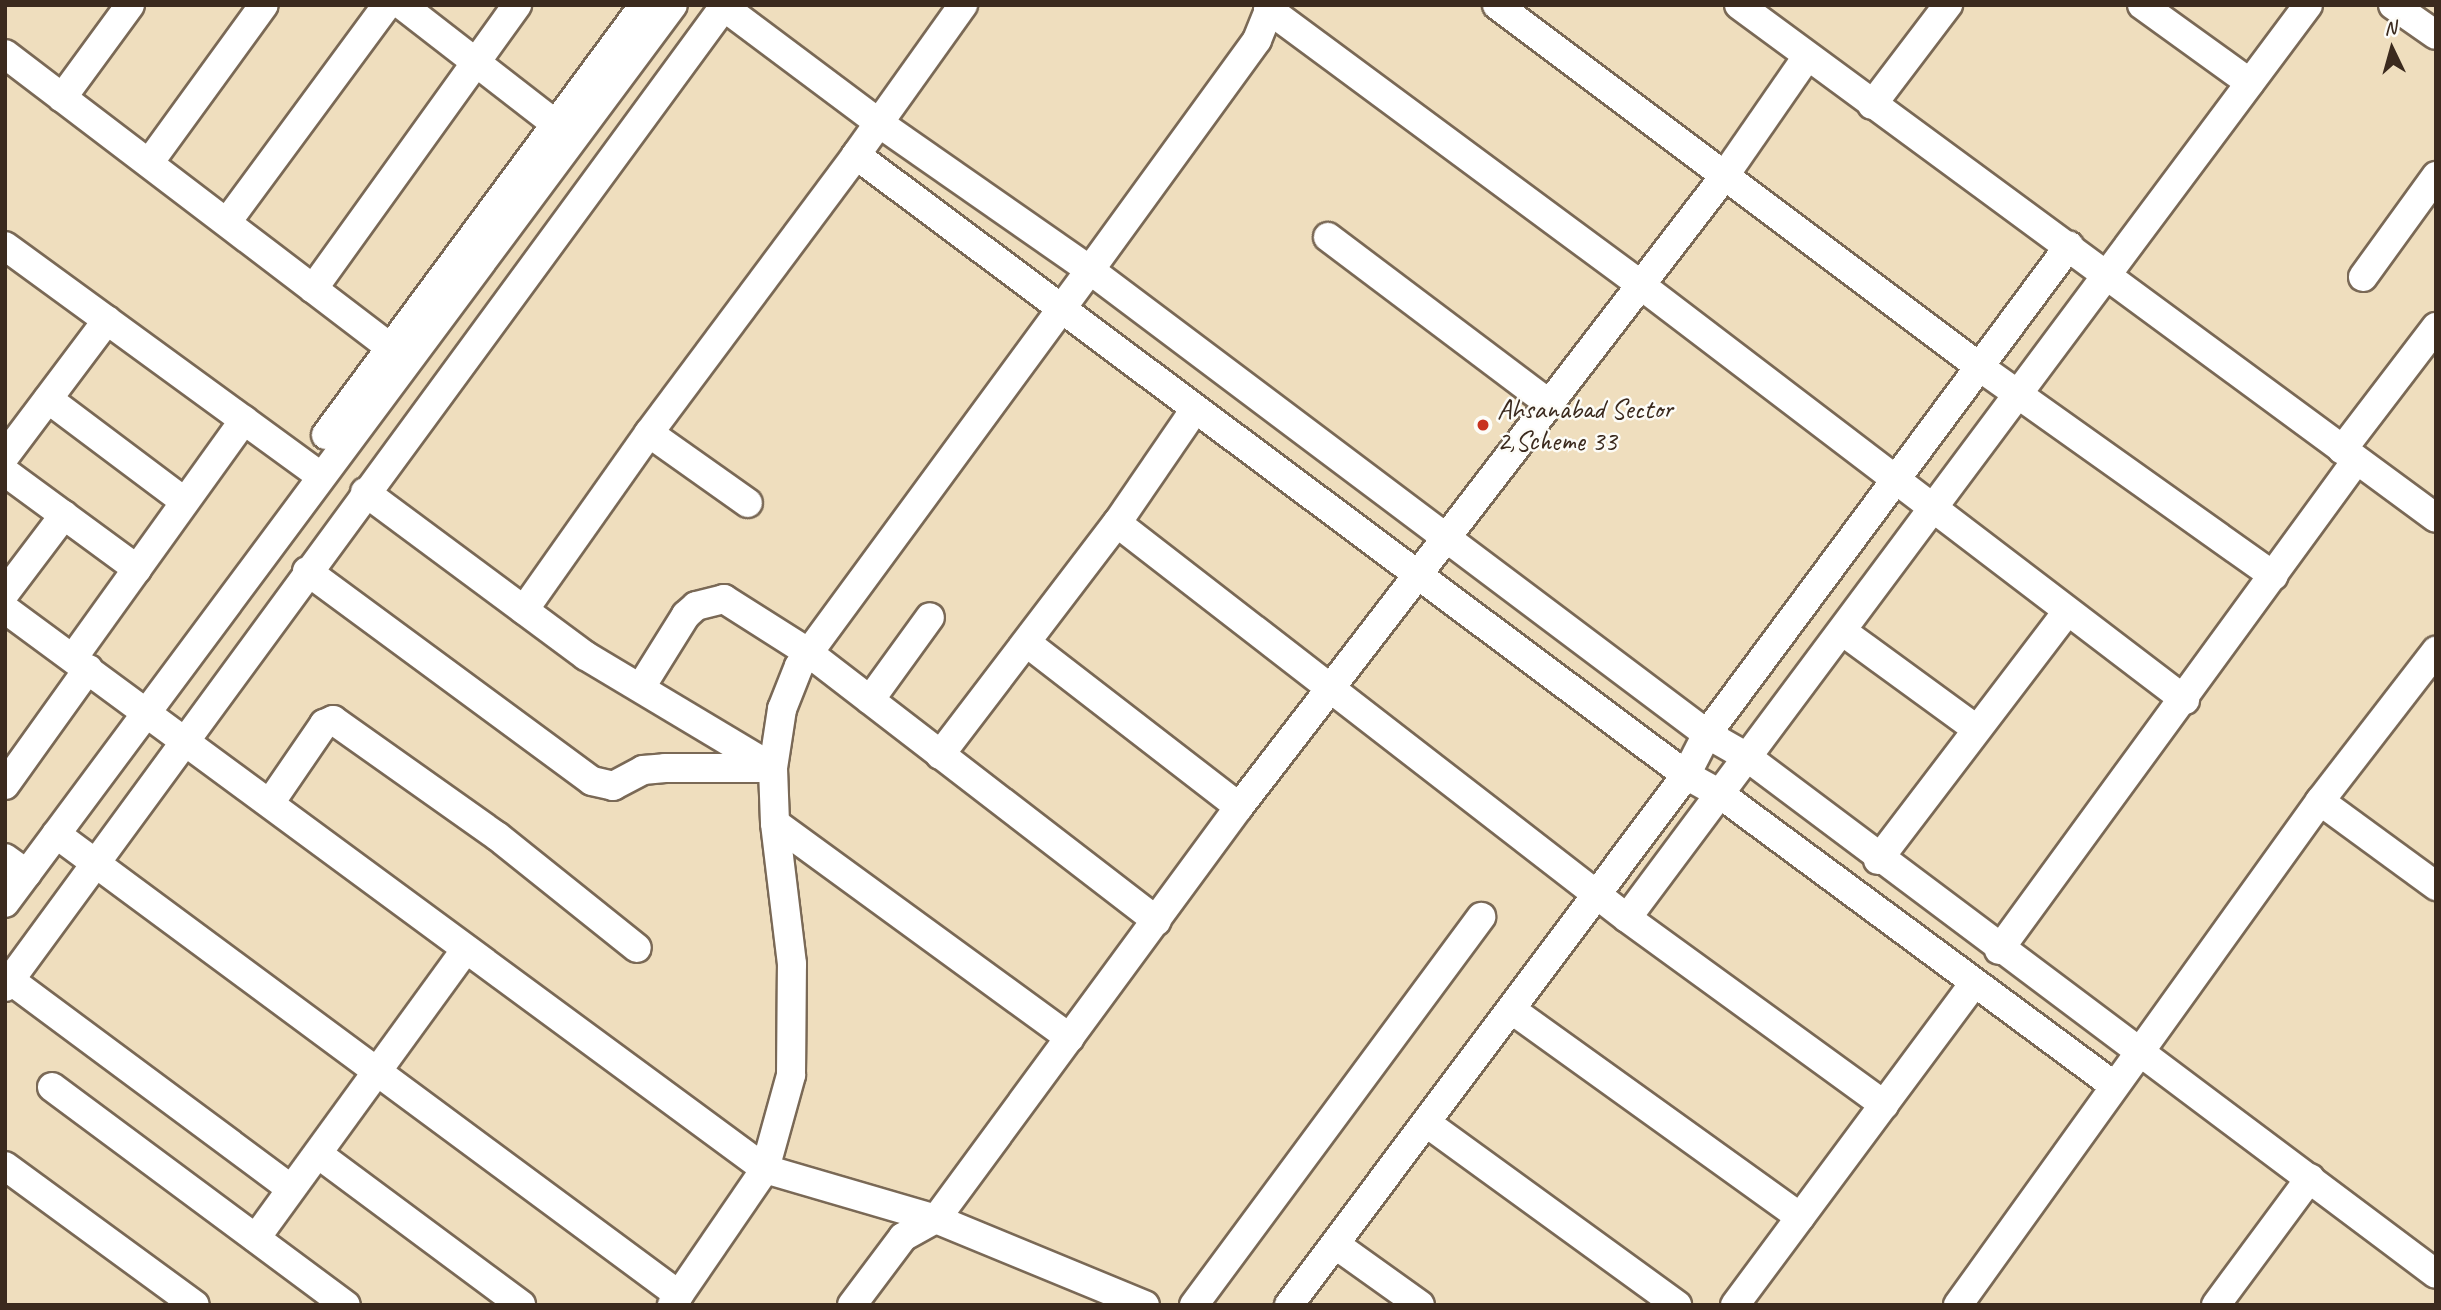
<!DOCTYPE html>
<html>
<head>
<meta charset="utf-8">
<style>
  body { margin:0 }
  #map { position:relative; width:2441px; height:1310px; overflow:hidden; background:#efdebe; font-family:Caveat,sans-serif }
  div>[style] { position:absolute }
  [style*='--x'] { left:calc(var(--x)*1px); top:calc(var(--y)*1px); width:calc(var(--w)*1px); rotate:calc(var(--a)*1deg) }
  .roads { filter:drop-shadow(2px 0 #7a6956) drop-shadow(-2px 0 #7a6956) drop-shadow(0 2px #7a6956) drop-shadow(0 -2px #7a6956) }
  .minor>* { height:28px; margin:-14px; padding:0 14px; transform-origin:14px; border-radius:14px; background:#fff }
  .dots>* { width:19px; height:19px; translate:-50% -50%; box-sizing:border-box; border:4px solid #fdfcf7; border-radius:50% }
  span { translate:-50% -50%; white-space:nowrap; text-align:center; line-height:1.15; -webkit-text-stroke:5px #fdfcf7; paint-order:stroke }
  .poi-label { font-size:28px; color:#3b2a1e }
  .left { translate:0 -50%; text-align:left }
  .frame { position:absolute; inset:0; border:7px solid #3b2a1e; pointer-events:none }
  .north { position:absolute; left:2357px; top:14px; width:70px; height:70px; -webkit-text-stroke:5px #fdfcf7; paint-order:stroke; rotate:355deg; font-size:19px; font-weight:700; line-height:28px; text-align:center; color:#3b2a1e }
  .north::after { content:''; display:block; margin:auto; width:24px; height:32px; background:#3b2a1e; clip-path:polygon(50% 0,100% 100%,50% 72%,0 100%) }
</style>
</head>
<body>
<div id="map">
  <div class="roads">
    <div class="minor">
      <i style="--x:402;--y:5;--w:192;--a:37.8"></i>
      <i style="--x:963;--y:5;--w:184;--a:125.5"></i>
      <i style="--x:856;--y:155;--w:1036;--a:36.76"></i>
      <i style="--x:1686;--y:775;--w:39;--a:29"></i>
      <i style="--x:1720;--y:794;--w:490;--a:36.5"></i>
      <i style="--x:1497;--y:5;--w:605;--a:36.87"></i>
      <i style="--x:1981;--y:368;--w:359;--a:35.4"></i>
      <i style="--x:1739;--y:5;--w:865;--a:36.35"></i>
      <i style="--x:2142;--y:5;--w:133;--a:35.8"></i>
      <i style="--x:2393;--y:5;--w:52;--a:34.9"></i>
      <i style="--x:724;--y:7;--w:194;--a:36.8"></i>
      <i style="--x:879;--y:123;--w:257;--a:34.9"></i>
      <i style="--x:1090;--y:270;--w:284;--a:-54"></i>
      <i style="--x:1257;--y:40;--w:38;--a:-68"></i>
      <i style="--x:1268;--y:9;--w:460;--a:36.5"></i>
      <i style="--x:1638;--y:283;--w:688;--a:37.32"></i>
      <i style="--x:5;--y:54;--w:484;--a:37.3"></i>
      <i style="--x:62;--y:98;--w:115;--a:-53.8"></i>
      <i style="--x:1872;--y:105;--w:126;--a:-52.8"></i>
      <i style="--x:149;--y:163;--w:195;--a:-54"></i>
      <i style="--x:227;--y:222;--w:270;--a:-53.6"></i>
      <i style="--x:1328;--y:237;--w:274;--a:37"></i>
      <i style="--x:5;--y:246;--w:390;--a:36.1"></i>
      <i style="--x:2363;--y:277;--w:125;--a:-54.1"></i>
      <i style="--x:313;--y:289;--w:350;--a:-54.3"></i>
      <i style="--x:48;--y:399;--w:171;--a:36.9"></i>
      <i style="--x:649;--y:433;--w:121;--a:35.3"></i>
      <i style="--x:326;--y:435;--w:535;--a:-53.52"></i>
      <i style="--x:2342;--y:450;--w:155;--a:-52.6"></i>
      <i style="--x:5;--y:456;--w:170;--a:-53.1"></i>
      <i style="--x:5;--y:472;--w:164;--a:36.3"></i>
      <i style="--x:365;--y:492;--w:275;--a:36.6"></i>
      <i style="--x:586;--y:656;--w:212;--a:30.9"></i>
      <i style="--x:1117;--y:523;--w:645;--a:37.76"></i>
      <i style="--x:1627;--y:918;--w:318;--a:36"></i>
      <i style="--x:307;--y:571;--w:354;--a:36.4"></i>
      <i style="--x:592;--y:781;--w:22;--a:13"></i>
      <i style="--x:613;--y:786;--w:34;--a:-28"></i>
      <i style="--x:643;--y:770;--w:22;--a:-5"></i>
      <i style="--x:665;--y:768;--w:108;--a:0"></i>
      <i style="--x:5;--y:593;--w:98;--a:-52.9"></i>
      <i style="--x:5;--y:609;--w:944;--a:36.38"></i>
      <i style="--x:765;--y:1169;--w:178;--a:16.3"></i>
      <i style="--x:936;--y:1219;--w:226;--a:22.4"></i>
      <i style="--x:524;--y:610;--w:217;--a:-54.8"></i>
      <i style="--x:649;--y:433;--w:347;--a:-53.3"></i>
      <i style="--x:1842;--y:631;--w:165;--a:36.1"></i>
      <i style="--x:1027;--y:643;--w:268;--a:37.7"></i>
      <i style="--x:73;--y:658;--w:293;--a:-54.3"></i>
      <i style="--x:641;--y:687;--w:85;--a:-58"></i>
      <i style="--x:686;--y:615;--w:13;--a:-42"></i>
      <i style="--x:696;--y:606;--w:29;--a:-14"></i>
      <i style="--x:724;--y:599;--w:101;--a:32.4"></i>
      <i style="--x:809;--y:653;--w:439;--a:37.6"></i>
      <i style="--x:870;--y:700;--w:102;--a:-54.1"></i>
      <i style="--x:940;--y:755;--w:292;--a:-52.7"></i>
      <i style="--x:1117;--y:523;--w:138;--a:-55.6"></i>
      <i style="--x:5;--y:785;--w:143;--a:-54.4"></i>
      <i style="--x:2320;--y:801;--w:144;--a:36.2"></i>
      <i style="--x:270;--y:803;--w:96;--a:-55.6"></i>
      <i style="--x:324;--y:724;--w:10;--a:-24"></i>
      <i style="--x:333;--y:720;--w:201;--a:35.3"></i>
      <i style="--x:497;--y:836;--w:179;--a:38.7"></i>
      <i style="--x:775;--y:823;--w:365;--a:36.1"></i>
      <i style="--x:56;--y:834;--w:775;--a:36.5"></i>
      <i style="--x:5;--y:858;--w:27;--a:36"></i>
      <i style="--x:1878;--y:860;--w:312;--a:-52.7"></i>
      <i style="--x:5;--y:903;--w:1119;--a:-53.36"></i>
      <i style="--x:1627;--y:918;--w:1139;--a:-53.28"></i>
      <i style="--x:1999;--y:950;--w:605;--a:-53.87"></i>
      <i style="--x:10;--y:980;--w:350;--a:36.6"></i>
      <i style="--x:5;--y:987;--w:1218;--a:-53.75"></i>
      <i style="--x:1512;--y:1010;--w:355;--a:35.7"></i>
      <i style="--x:52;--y:1087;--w:366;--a:36.6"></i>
      <i style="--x:1428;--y:1124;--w:308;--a:36"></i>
      <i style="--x:318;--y:1154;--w:253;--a:36.6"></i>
      <i style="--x:5;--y:1166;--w:235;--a:36.2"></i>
      <i style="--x:256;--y:1238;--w:357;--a:-54"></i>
      <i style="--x:1336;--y:1245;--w:103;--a:35.5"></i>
      <i style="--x:672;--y:1305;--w:165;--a:-55.6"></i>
      <i style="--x:765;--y:1169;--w:98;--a:-74.5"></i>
      <i style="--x:791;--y:1075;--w:111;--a:-89.5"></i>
      <i style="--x:792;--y:964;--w:142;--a:-96.9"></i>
      <i style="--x:775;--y:823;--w:55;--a:-92.1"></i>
      <i style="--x:773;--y:768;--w:60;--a:-81.3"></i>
      <i style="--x:782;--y:709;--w:46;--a:-68.4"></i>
      <i style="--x:799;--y:666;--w:491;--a:-53.7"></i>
      <i style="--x:1090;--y:270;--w:772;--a:36.94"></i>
      <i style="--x:1707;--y:734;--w:46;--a:29.9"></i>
      <i style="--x:1747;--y:757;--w:861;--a:36.88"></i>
      <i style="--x:852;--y:1305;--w:85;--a:-53.1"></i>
      <i style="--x:903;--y:1237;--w:38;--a:-29"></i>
      <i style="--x:936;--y:1219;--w:511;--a:-53.67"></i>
      <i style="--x:1239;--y:807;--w:794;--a:-52.42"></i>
      <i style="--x:1723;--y:178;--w:146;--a:-55.3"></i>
      <i style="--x:1194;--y:1305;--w:483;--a:-53.5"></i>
      <i style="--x:1289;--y:1305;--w:662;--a:-53.16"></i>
      <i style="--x:1686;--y:775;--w:46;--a:-62.9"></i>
      <i style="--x:1707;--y:734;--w:608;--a:-53.43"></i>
      <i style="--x:1735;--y:1305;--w:400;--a:-53.4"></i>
      <i style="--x:1958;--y:1305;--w:621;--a:-54.31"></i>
      <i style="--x:2320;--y:801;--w:190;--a:-52.3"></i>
      <i style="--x:2216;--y:1305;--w:158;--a:-53.5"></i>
    </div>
  </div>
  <div class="dots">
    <i style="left:1483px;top:425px;background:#c8321e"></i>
  </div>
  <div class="poi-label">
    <span class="left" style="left:1497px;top:425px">Ahsanabad Sector<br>2,Scheme 33</span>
  </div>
  <div class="frame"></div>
  <div class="north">N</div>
</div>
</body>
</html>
